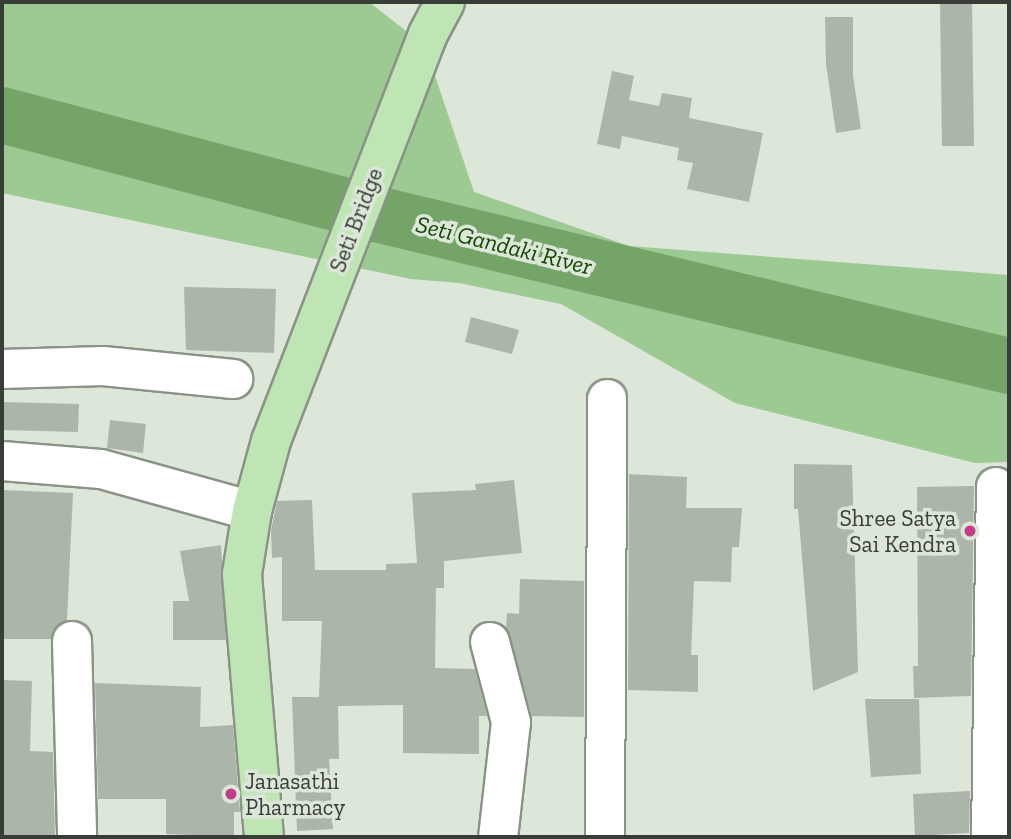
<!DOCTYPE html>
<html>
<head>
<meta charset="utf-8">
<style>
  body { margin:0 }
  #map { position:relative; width:1011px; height:839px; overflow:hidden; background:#dce6d9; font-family:"Zilla Slab",serif }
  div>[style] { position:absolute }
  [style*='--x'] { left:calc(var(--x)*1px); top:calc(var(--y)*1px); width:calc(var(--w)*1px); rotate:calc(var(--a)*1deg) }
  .green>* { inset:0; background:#9dc992 }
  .river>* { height:56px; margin:-28px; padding:0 28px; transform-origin:28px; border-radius:28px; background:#74a467 }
  .building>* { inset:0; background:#acb5a9 }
  .roads { filter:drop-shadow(2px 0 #8a9387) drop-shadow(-2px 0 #8a9387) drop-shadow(0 2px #8a9387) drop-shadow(0 -2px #8a9387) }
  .minor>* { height:38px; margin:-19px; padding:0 19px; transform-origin:19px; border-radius:19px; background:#fff }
  .major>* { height:38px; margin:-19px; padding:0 19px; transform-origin:19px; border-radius:19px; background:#bee5b3 }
  .dots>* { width:19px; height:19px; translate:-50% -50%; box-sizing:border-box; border:4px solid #dce6d9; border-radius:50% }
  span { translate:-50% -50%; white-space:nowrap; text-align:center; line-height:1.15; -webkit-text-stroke:7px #dce6d9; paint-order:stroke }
  .street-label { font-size:23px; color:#393d38 }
  .poi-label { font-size:23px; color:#393d38 }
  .right { translate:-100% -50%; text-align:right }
  .left { translate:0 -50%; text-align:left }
  .water-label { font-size:24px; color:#154503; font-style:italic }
  .frame { position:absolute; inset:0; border:4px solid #393d38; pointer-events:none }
</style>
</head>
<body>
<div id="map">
  <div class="green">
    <i style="clip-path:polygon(2px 2px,369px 2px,425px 46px,474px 192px,629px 246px,1009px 275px,1009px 462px,975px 463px,735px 403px,561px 304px,459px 283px,411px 279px,2px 193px)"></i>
  </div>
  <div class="river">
    <i style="--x:2;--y:115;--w:387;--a:14.8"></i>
    <i style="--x:376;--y:214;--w:651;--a:13.5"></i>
  </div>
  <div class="building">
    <i style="clip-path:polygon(940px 2px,972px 2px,974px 146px,942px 146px)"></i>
    <i style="clip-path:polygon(825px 17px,853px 17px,853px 76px,861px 129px,836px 133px,826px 64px)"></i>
    <i style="clip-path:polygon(612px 71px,634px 76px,629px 100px,659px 106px,662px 93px,692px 98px,689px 118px,763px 133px,749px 202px,687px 189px,693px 163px,677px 160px,679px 148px,622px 136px,620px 149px,597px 144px)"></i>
    <i style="clip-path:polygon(184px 287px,276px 289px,274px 353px,186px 350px)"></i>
    <i style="clip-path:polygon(471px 317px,519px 330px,512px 354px,465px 342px)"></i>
    <i style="clip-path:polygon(2px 402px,79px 404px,78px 432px,2px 430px)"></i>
    <i style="clip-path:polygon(110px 420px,146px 424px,143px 453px,107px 448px)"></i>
    <i style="clip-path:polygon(794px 464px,852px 465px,858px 672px,813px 691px,798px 509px,794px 509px)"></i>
    <i style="clip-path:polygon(629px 474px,687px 477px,686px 508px,742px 508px,739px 547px,732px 547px,731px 582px,694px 581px,691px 655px,698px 655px,698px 692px,628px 690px)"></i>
    <i style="clip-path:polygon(514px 480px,522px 553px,444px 561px,444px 588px,436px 588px,435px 668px,475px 669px,487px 716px,479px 716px,479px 754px,403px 753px,403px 705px,338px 706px,339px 759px,329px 759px,333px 829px,297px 831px,292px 697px,319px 697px,322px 621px,282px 621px,282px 557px,272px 558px,271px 531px,277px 501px,312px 500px,315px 570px,386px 570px,386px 564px,417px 563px,412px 493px,476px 490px,475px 484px)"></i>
    <i style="clip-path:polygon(974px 486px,971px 696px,914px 698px,913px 666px,918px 666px,917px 487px)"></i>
    <i style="clip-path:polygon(2px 490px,73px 493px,67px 620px,53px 630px,51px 639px,2px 639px)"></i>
    <i style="clip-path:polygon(221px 545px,226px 640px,173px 640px,173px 601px,189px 601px,180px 551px)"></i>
    <i style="clip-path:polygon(520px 579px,584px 581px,584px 717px,532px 716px,506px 628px,507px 613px,519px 614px)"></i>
    <i style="clip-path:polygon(2px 680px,32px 681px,30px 751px,53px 752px,55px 837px,2px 837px)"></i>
    <i style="clip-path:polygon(95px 683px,201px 687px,200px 727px,233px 725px,240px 812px,234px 812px,234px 837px,166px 834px,166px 799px,98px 799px)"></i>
    <i style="clip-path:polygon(865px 699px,919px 699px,921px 774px,871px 777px)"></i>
    <i style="clip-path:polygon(970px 791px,969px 833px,915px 836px,913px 794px)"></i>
  </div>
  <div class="roads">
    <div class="minor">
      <i style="--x:2;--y:369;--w:101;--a:-1.7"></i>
      <i style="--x:103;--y:366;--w:131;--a:5.7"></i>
      <i style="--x:2;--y:461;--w:99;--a:4.6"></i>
      <i style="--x:101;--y:469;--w:157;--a:15.5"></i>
      <i style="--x:72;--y:641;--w:196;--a:88.5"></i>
      <i style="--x:490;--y:642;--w:83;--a:75.3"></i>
      <i style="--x:511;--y:722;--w:116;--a:96.4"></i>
      <i style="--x:605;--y:837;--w:438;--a:-89.7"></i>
      <i style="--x:991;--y:837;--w:350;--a:-89.2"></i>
    </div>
    <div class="major">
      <i style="--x:264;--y:837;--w:264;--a:-94.8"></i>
      <i style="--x:242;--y:574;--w:64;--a:-81"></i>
      <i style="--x:252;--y:511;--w:73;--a:-74.8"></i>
      <i style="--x:271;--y:441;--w:436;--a:-68.9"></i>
      <i style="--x:428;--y:34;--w:36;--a:-62"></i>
    </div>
  </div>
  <div class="dots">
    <i style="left:970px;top:531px;background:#c03f88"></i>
    <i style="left:231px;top:794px;background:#c03f88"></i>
  </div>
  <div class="street-label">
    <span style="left:356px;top:220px;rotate:-69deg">Seti Bridge</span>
  </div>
  <div class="poi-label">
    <span class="right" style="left:956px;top:531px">Shree Satya<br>Sai Kendra</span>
    <span class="left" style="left:245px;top:794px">Janasathi<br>Pharmacy</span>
  </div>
  <div class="water-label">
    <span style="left:504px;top:245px;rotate:14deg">Seti Gandaki River</span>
  </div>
  <div class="frame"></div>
</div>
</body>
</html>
